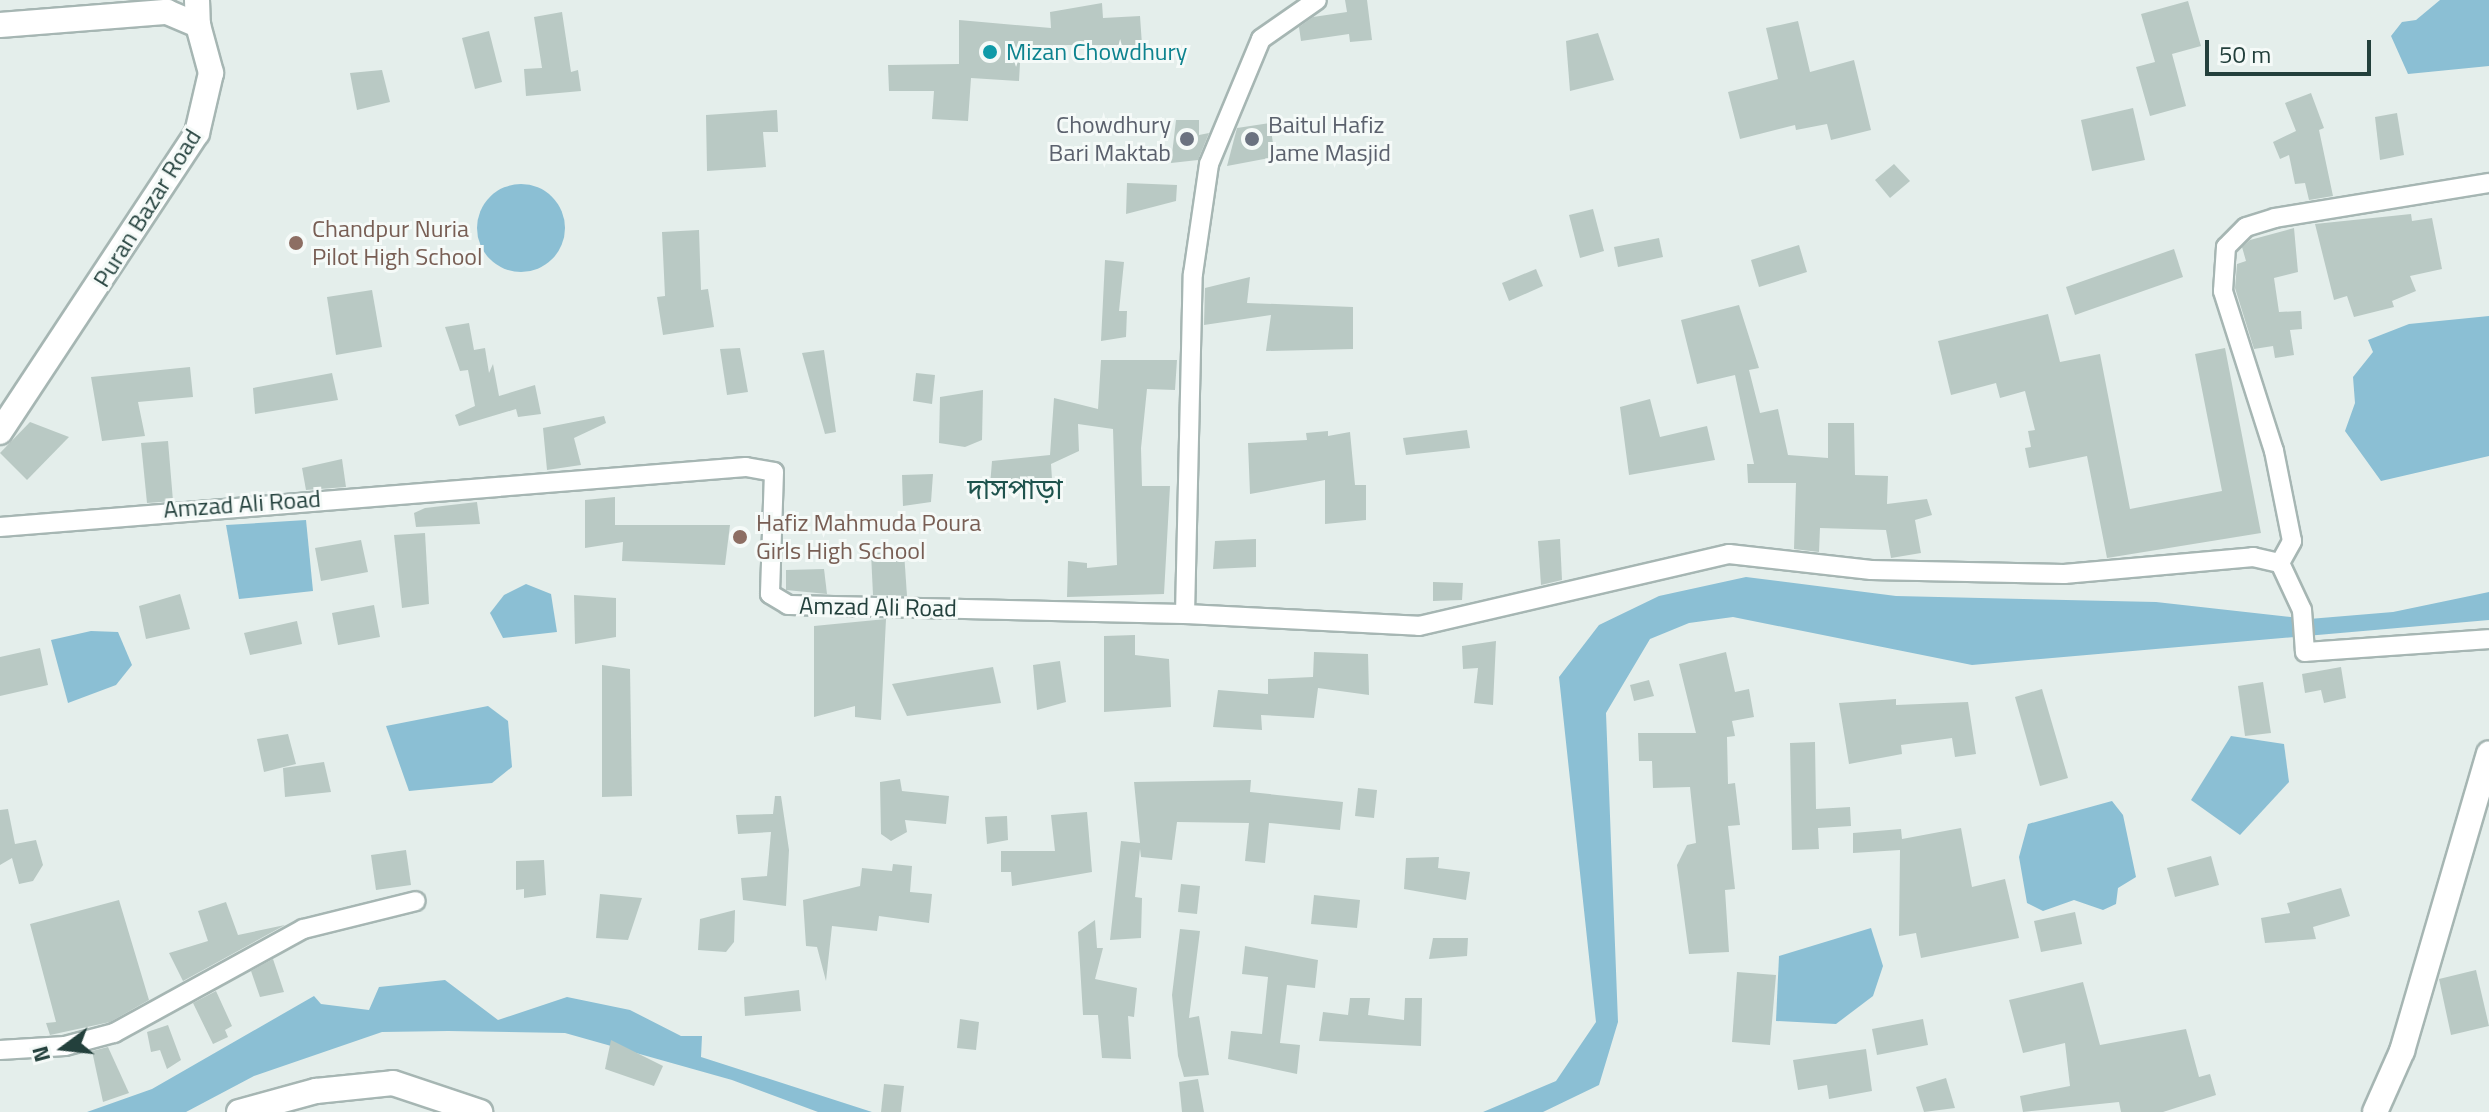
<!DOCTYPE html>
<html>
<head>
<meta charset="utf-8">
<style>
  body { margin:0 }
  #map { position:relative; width:2489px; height:1112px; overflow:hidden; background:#e4eeeb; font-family:"Titillium Web","Noto Sans Bengali",sans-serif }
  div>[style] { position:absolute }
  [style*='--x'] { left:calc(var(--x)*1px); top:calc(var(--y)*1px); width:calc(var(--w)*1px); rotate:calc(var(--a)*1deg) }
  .water>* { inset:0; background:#8bbfd4 }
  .round { border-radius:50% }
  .building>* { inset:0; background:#b9c9c4 }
  .roads { filter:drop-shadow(2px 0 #a6b6b3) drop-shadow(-2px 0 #a6b6b3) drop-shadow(0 2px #a6b6b3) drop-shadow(0 -2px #a6b6b3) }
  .street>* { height:18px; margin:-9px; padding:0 9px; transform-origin:9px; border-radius:9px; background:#fff }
  .secondary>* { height:24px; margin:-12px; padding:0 12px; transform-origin:12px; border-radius:12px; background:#fff }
  .dots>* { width:22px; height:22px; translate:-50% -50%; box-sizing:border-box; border:4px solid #f5faf8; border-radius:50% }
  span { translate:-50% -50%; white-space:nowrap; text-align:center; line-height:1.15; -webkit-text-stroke:6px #f5faf8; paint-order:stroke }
  .culture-label { font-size:24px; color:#0d838f }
  .left { translate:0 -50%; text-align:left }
  .worship-label { font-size:24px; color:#5b616d }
  .right { translate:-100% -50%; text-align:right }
  .street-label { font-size:24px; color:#23403c }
  .education-label { font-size:24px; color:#785e54 }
  .quarter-label { font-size:28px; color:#1e534d }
  .north { position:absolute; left:24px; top:1008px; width:80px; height:80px; -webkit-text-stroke:6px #f5faf8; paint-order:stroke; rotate:255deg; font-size:22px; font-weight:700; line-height:32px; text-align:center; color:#23403c }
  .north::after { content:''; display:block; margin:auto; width:28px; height:36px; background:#23403c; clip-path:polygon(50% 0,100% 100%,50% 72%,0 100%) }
  .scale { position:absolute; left:2205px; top:40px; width:166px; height:36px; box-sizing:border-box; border:4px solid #23403c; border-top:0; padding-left:10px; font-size:24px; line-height:28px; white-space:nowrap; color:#23403c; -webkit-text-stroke:6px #f5faf8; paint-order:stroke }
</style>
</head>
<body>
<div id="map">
  <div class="water">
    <i style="clip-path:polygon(2440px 0,2489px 0,2489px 66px,2408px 74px,2391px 36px,2402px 22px,2416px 20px)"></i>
    <i class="round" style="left:477px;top:184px;width:88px;height:88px"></i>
    <i style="clip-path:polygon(2489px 316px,2489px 456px,2381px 481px,2345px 431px,2355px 403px,2353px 377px,2373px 352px,2368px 340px,2409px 324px)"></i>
    <i style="clip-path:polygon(306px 520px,313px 591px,239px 599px,226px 525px)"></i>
    <i style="clip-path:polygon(1746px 577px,1896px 596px,2156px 602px,2309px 619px,2393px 612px,2489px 592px,2489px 620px,1972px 665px,1733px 617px,1689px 623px,1650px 639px,1606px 713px,1618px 1022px,1599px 1085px,1543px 1112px,1483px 1112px,1556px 1081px,1596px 1022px,1559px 677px,1599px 625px,1659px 596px)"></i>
    <i style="clip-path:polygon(526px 584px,551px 594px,557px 632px,503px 638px,490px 613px,504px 595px)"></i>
    <i style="clip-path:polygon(91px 631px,118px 632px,132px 665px,116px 685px,68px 703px,51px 640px)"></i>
    <i style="clip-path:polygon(488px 706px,508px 721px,512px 767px,492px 783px,409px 791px,386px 726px)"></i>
    <i style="clip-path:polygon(2231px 736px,2284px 744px,2289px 782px,2240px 835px,2191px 800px)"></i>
    <i style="clip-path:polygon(2112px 801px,2123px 815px,2136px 877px,2118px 888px,2116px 904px,2103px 910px,2074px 900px,2043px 911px,2027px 903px,2019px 857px,2028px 824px)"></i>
    <i style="clip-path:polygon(1871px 928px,1883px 966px,1873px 996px,1836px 1024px,1776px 1021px,1779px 956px)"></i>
    <i style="clip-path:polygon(445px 980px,498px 1020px,567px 997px,630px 1010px,681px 1036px,702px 1036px,701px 1057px,872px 1112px,818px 1112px,732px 1080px,565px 1033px,448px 1031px,382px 1032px,254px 1076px,186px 1112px,87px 1112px,152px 1089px,314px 996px,321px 1004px,369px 1010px,379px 987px)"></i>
  </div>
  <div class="building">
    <i style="clip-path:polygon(1345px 0,1367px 0,1372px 40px,1350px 42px,1349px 34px,1301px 41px,1299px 27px,1313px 17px,1347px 12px)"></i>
    <i style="clip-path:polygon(2188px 1px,2201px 46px,2172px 54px,2186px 106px,2150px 116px,2136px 67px,2155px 62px,2141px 14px)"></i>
    <i style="clip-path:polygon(1102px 3px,1103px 18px,1140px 16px,1142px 45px,1021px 45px,1019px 81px,971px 78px,968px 121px,932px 119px,934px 91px,889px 91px,888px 65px,959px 64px,959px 20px,1051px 28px,1050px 12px)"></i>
    <i style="clip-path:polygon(562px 12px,571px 72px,578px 70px,581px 91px,526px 96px,524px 69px,542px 68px,534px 17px)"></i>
    <i style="clip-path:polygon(1798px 21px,1810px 72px,1854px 60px,1871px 130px,1831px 140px,1827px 124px,1796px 130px,1795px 125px,1740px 139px,1728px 92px,1778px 79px,1766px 28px)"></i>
    <i style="clip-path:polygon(489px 31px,502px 82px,475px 89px,462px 38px)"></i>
    <i style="clip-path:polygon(1598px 33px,1614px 80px,1570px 91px,1566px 41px)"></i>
    <i style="clip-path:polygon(382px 70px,390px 102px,357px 110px,350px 73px)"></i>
    <i style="clip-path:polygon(2311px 93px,2324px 128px,2319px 130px,2333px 196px,2309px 200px,2305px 183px,2295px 184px,2289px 155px,2280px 159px,2273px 142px,2296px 131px,2285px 103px)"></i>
    <i style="clip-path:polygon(2133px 108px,2145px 160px,2092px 171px,2081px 120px)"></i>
    <i style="clip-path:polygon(777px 110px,778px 132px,763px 132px,766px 167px,707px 171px,706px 115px)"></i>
    <i style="clip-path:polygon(2397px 113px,2404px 155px,2380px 160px,2375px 117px)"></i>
    <i style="clip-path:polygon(1176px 120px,1199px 120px,1199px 135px,1209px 133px,1198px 160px,1171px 163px)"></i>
    <i style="clip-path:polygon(1270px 123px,1275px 157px,1227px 166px,1237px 128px)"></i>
    <i style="clip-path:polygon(1894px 164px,1910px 181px,1890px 198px,1875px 180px)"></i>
    <i style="clip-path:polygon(1127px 183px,1177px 185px,1176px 201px,1126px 214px)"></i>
    <i style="clip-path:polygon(1593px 209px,1604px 251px,1580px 258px,1569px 215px)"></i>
    <i style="clip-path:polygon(2411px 214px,2412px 221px,2432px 218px,2442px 269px,2410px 276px,2416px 291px,2392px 301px,2394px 307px,2354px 317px,2347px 296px,2334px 300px,2315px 224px)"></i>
    <i style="clip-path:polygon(2294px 228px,2298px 272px,2274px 278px,2279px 312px,2301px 311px,2302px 329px,2290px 330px,2294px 355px,2275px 358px,2273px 346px,2254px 349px,2235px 288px,2237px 264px,2246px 261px,2242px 247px,2250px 240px)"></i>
    <i style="clip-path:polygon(699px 230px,701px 290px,708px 289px,714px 327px,663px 335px,657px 297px,665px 296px,662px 232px)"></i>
    <i style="clip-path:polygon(1659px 238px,1663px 257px,1618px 267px,1614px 247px)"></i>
    <i style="clip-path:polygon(1799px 245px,1807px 272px,1759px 287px,1751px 260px)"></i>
    <i style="clip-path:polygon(2174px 249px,2183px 277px,2075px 315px,2066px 287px)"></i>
    <i style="clip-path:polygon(1105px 260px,1124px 262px,1119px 311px,1127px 311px,1126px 337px,1101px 341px)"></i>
    <i style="clip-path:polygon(1536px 269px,1543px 286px,1509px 301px,1502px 283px)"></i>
    <i style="clip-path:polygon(1250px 277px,1247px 303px,1353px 307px,1353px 349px,1266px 351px,1271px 315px,1204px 325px,1205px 288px)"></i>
    <i style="clip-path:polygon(372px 290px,382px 347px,336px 355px,327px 297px)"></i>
    <i style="clip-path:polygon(1739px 305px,1759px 368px,1749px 370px,1760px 413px,1778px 409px,1788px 455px,1828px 458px,1828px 423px,1854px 423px,1855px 475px,1888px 476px,1887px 504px,1927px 499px,1932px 515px,1915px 520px,1921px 553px,1891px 558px,1886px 530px,1820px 528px,1819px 552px,1794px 549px,1796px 483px,1748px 483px,1747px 464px,1754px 464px,1735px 375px,1697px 384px,1681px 320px)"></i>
    <i style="clip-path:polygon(2048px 314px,2060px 362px,2100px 354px,2130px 509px,2222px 491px,2195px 354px,2225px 348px,2261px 533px,2107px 558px,2087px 456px,2029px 468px,2025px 448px,2031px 447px,2028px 431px,2035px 430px,2025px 391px,2000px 398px,1996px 383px,1951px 395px,1938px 341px)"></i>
    <i style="clip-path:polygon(469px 323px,474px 350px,485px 348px,489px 373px,493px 364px,499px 396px,535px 385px,541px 414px,518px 417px,516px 409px,459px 426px,455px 415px,475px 406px,468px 370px,460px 371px,445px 327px)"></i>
    <i style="clip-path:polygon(740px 348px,748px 392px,727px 395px,720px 349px)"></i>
    <i style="clip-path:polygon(824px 350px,836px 432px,825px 434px,802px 353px)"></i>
    <i style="clip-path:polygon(1101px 360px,1177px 360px,1175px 390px,1147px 389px,1141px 448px,1142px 486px,1170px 486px,1164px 594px,1067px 597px,1068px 561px,1087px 563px,1087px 568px,1117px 565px,1113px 429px,1078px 424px,1079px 451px,1051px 464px,1052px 479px,990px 486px,992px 461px,1050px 455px,1054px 398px,1098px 409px)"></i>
    <i style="clip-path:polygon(190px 367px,193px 397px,138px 402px,145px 436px,102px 441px,91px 377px)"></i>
    <i style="clip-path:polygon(332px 373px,338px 400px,255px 414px,253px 388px)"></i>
    <i style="clip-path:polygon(916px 373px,935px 375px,932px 404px,913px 401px)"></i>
    <i style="clip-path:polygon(983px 390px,982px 440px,965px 447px,939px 443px,940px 397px)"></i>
    <i style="clip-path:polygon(1650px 399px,1660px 437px,1707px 426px,1715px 460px,1629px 475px,1620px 407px)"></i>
    <i style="clip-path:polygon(604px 416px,606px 423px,574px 438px,581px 465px,547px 470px,543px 428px)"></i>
    <i style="clip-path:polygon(30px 422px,69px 437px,27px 480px,0 453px)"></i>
    <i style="clip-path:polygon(1467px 430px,1470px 448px,1406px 455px,1403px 438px)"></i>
    <i style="clip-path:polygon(1328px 431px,1328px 436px,1350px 432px,1355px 485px,1366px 485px,1366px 520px,1325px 524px,1325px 480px,1250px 494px,1248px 443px,1307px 440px,1306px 433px)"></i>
    <i style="clip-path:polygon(168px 441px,173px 501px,147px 503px,141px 443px)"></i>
    <i style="clip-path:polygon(342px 459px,346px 487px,306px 490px,302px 468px)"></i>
    <i style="clip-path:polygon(933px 474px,931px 502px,903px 506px,902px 475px)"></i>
    <i style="clip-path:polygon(615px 497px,615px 525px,730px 525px,725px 565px,622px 561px,623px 542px,585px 548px,585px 500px)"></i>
    <i style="clip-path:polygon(477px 502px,480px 524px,416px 527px,414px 513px,425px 508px)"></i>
    <i style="clip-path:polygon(425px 533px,429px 604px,402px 608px,394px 535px)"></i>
    <i style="clip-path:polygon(1256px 539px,1256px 567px,1213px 569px,1215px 541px)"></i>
    <i style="clip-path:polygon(1560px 539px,1562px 580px,1541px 585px,1538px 541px)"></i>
    <i style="clip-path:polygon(361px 540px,368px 572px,321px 581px,315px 548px)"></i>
    <i style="clip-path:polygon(904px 552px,907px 596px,873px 595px,871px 553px)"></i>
    <i style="clip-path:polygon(824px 569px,827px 594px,786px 590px,786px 570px)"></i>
    <i style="clip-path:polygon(1433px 582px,1463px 583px,1462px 600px,1433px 601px)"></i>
    <i style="clip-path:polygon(180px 594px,190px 629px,146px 639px,139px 606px)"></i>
    <i style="clip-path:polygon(574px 595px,616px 598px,616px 637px,575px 644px)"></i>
    <i style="clip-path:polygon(374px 605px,380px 637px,338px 645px,332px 613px)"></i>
    <i style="clip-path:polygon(886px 619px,881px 720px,855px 717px,855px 706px,814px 717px,814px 626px)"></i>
    <i style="clip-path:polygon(297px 621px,302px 644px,250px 655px,244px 633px)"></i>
    <i style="clip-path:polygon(1135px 635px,1135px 655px,1169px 659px,1171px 707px,1104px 712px,1104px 636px)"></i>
    <i style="clip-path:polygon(1496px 641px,1493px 705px,1474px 703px,1478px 668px,1463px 669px,1462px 646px)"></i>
    <i style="clip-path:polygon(40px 648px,48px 685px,0 696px,0 657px)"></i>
    <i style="clip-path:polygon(1314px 652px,1368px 654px,1369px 695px,1318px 688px,1314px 718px,1261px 715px,1262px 730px,1213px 727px,1218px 690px,1268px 694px,1268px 679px,1313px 677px)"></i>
    <i style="clip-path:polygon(1726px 652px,1735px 692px,1749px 689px,1754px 717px,1732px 721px,1735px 736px,1727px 737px,1728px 784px,1735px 783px,1740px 825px,1728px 826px,1735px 889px,1725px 890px,1729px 952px,1689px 954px,1677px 865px,1687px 845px,1696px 843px,1690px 787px,1653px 788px,1652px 761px,1639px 761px,1638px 733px,1696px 733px,1679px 664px)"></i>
    <i style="clip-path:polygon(1060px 661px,1066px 702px,1037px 710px,1033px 665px)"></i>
    <i style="clip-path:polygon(602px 665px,630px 669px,632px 796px,602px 797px)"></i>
    <i style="clip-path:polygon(993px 667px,1001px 703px,907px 716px,892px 684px)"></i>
    <i style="clip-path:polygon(2341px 667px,2346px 698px,2324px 703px,2321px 690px,2305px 693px,2302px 674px)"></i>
    <i style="clip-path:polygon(1649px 680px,1654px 696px,1634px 701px,1630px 685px)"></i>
    <i style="clip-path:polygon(2263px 682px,2271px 733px,2245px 736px,2238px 686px)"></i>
    <i style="clip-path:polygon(2042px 689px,2068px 778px,2040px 786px,2015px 697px)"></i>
    <i style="clip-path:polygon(1896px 699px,1896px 705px,1968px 702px,1976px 754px,1955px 757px,1952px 738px,1901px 745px,1902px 754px,1849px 764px,1839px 703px)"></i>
    <i style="clip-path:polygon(288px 734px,296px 764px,264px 772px,257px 739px)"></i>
    <i style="clip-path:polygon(1815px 742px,1816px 809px,1850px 807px,1851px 826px,1818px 828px,1819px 849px,1792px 850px,1790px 743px)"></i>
    <i style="clip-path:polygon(324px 762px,331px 792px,285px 797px,283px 768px)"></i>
    <i style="clip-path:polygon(900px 779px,902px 791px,949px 796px,946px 824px,905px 820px,907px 832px,891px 841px,881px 834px,880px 782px)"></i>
    <i style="clip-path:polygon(1251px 780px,1250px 792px,1343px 802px,1340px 830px,1269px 823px,1265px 863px,1245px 861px,1249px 823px,1177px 822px,1172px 860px,1141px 857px,1140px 849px,1135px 897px,1142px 898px,1141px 938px,1110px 940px,1121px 841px,1140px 843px,1134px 782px)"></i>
    <i style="clip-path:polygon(1358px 788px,1377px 790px,1374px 818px,1355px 816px)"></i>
    <i style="clip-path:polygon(775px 796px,781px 796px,789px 850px,786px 906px,743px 900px,741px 878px,767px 876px,771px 832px,738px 834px,736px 815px,773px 814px)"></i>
    <i style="clip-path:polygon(8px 809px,15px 844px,36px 840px,43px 865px,33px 881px,19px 884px,12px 858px,0 865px,0 810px)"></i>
    <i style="clip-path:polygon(1087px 812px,1092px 872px,1012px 886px,1011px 872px,1001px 872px,1001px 851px,1055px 851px,1051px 815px)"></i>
    <i style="clip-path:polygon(1007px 816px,1008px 840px,987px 844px,985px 817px)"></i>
    <i style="clip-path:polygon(1961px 828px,1972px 887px,2005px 879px,2019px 938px,1921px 958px,1916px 933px,1899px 936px,1900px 850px,1853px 853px,1853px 833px,1901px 829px,1902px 839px)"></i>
    <i style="clip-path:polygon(406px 850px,411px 885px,376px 890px,371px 855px)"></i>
    <i style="clip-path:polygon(2211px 856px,2219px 885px,2175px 897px,2167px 868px)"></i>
    <i style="clip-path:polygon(1439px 857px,1438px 868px,1470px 872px,1466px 900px,1404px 889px,1406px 858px)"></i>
    <i style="clip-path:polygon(544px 860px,546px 895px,524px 898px,524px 889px,516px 890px,516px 861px)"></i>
    <i style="clip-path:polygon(893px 864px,912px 866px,910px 892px,932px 894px,929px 923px,879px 916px,877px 931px,832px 926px,826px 981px,817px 947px,806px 946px,803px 900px,860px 886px,862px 868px,892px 871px)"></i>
    <i style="clip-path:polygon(1181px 884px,1200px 886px,1197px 914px,1178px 912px)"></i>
    <i style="clip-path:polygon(2341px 888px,2350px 916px,2313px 927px,2316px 939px,2265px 943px,2261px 918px,2290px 913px,2287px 903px)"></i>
    <i style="clip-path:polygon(600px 894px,642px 898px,628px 940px,596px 938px)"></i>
    <i style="clip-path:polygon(1314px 895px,1360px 900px,1357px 928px,1311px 924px)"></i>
    <i style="clip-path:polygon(119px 900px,149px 1000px,110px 1022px,50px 1035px,46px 1023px,56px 1022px,30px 924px)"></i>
    <i style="clip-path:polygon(226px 902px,238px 935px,285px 925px,183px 981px,169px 953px,208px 941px,198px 911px)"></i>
    <i style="clip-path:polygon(735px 910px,734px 942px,726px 952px,698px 950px,700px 919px)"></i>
    <i style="clip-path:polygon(2075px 912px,2082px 944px,2041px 952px,2034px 921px)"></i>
    <i style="clip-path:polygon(1095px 920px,1097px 948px,1103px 948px,1095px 979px,1137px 988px,1134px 1017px,1128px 1016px,1131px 1059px,1102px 1058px,1098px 1015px,1083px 1015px,1078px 932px)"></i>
    <i style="clip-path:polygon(1180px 929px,1200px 931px,1189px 1018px,1199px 1016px,1209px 1075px,1184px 1077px,1178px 1056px,1172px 995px)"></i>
    <i style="clip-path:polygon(1433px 938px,1468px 938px,1467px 956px,1429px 959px)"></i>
    <i style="clip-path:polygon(1245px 946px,1318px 960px,1315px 988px,1287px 985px,1280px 1043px,1300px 1045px,1297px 1074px,1228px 1059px,1231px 1031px,1262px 1034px,1268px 977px,1242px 974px)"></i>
    <i style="clip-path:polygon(273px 959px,284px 992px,260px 997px,251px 971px)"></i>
    <i style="clip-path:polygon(2476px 970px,2489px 1026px,2451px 1035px,2439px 979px)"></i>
    <i style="clip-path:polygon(1737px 972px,1776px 975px,1770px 1045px,1732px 1042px)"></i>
    <i style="clip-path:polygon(2083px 982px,2100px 1045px,2186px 1029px,2199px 1077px,2210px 1074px,2216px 1095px,2163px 1112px,2121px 1112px,2119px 1102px,2023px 1112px,2020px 1096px,2070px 1086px,2065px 1043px,2023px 1053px,2009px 1000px)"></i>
    <i style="clip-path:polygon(799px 990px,801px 1011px,745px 1016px,744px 997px)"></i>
    <i style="clip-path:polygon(216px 991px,232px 1026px,225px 1030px,228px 1037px,213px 1044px,193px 1003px)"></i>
    <i style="clip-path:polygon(1350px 998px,1370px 998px,1368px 1015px,1404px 1020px,1405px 998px,1422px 998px,1421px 1046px,1319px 1041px,1323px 1012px,1348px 1015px)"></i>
    <i style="clip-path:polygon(960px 1019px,979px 1022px,976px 1050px,957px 1048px)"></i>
    <i style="clip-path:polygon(1923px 1019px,1928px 1045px,1877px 1055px,1872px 1029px)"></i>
    <i style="clip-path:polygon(168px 1025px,181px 1060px,167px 1069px,160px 1050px,151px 1052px,147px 1032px)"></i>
    <i style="clip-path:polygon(611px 1040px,663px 1066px,654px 1086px,605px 1069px)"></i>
    <i style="clip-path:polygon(108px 1047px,129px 1093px,103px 1102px,92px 1051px)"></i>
    <i style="clip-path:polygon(1866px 1049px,1872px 1091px,1829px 1099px,1827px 1085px,1798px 1090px,1793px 1060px)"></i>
    <i style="clip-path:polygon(1946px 1078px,1955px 1108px,1924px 1112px,1916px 1087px)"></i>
    <i style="clip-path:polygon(1198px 1079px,1204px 1112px,1182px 1112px,1179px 1082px)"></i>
    <i style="clip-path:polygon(884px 1084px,904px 1086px,901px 1112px,881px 1112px)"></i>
  </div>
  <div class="roads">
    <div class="street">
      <i style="--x:0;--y:527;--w:748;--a:-4.6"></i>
      <i style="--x:746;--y:467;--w:28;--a:10"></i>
      <i style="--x:774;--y:472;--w:122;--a:91.9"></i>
      <i style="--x:770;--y:594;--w:21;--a:31"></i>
      <i style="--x:788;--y:605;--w:397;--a:1.3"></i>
      <i style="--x:1185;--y:614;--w:340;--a:-88.7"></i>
      <i style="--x:1193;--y:274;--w:111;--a:-81.7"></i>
      <i style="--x:1209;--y:164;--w:135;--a:-67.4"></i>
      <i style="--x:1261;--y:39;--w:68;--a:-34.9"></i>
      <i style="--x:2280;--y:563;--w:25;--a:-61"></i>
      <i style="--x:2292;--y:541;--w:92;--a:-101.3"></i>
      <i style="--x:2274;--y:451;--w:168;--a:-107.7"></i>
      <i style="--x:2223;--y:291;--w:44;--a:-86.1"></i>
      <i style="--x:2226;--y:247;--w:28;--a:-45"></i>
      <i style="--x:2246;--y:227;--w:30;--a:-17"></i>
      <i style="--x:2275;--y:218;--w:217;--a:-9.3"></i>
      <i style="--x:1185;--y:614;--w:234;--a:2.9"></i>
      <i style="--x:1419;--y:626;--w:318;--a:-13.1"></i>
      <i style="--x:1729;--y:554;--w:143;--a:6.4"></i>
      <i style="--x:1871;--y:570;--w:193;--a:1.2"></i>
      <i style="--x:2064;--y:574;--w:190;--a:-5.1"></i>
      <i style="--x:2253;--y:557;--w:28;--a:13"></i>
      <i style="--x:2280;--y:563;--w:52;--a:64.9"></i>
      <i style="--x:2302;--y:610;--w:42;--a:85.9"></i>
      <i style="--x:2305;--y:652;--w:184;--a:-4"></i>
      <i style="--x:0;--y:1050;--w:65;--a:-3.5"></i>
      <i style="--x:65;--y:1046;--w:51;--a:-14.9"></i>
      <i style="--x:114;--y:1033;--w:216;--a:-28.8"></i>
      <i style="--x:303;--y:929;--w:116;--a:-13.9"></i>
    </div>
    <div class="secondary">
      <i style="--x:197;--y:0;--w:25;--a:88"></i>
      <i style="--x:0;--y:25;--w:168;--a:-4.5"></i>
      <i style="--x:167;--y:12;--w:34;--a:23"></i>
      <i style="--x:198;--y:25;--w:50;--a:74.8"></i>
      <i style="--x:211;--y:73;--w:62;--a:103.1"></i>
      <i style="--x:197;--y:133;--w:358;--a:123.4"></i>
      <i style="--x:239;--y:1112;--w:80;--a:-15.3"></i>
      <i style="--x:316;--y:1091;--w:77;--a:-5.9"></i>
      <i style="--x:393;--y:1083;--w:92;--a:18.4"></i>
      <i style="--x:2375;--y:1112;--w:67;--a:-66.1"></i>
      <i style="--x:2402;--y:1051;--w:310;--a:-73.7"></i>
    </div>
  </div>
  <div class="dots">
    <i style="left:990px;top:52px;background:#0f9aa8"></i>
    <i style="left:1187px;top:139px;background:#6b7280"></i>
    <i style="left:1252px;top:139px;background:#6b7280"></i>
    <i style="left:296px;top:243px;background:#8d6e63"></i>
    <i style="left:740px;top:537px;background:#8d6e63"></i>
  </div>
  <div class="culture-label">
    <span class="left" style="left:1006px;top:52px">Mizan Chowdhury</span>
  </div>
  <div class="worship-label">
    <span class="right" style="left:1171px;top:139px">Chowdhury<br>Bari Maktab</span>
    <span class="left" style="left:1268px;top:139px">Baitul Hafiz<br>Jame Masjid</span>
  </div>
  <div class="street-label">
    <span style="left:147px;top:208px;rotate:-58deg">Puran Bazar Road</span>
    <span style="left:242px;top:504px;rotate:-4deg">Amzad Ali Road</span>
    <span style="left:878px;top:607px;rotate:1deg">Amzad Ali Road</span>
  </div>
  <div class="education-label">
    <span class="left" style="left:312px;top:243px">Chandpur Nuria<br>Pilot High School</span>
    <span class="left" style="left:756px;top:537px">Hafiz Mahmuda Poura<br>Girls High School</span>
  </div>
  <div class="quarter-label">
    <span style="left:1015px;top:489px">দাসপাড়া</span>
  </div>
  <div class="north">N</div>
  <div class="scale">50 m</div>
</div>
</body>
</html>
